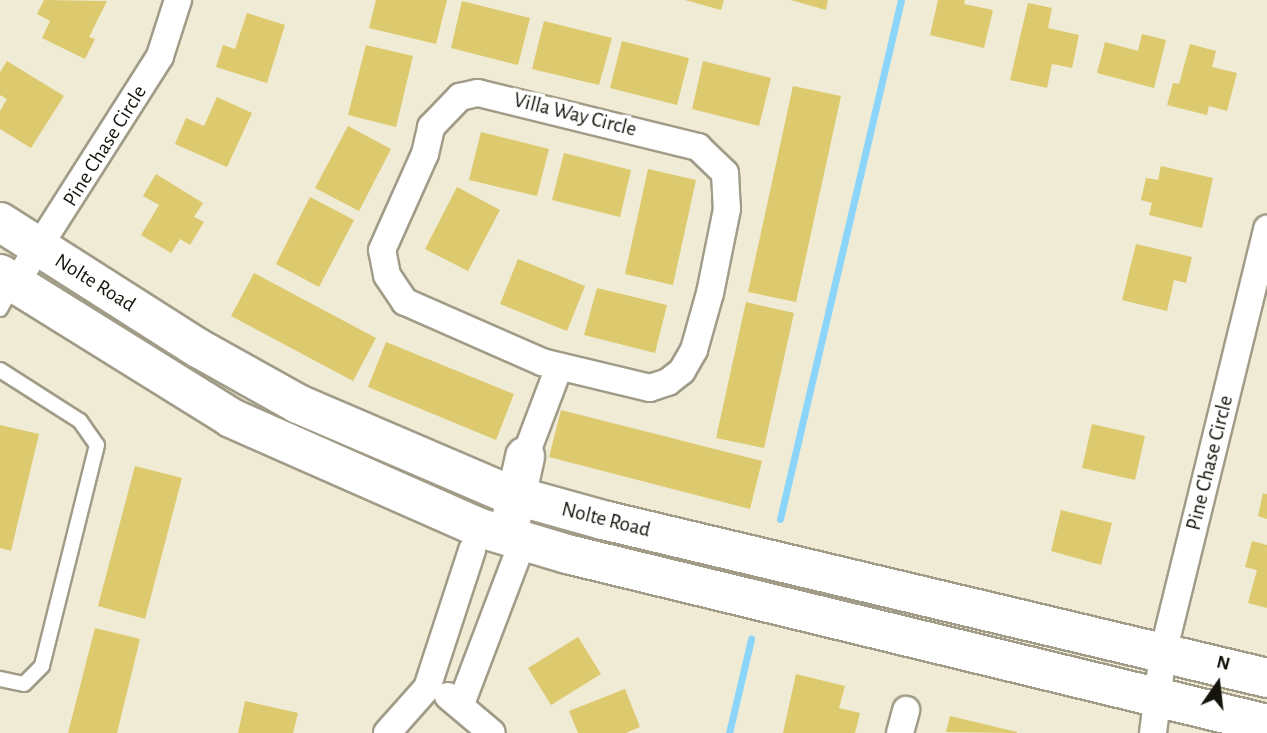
<!DOCTYPE html>
<html>
<head>
<meta charset="utf-8">
<style>
  body { margin:0 }
  #map { position:relative; width:1267px; height:733px; overflow:hidden; background:#efebd5; font-family:"Alegreya Sans",sans-serif }
  div>[style] { position:absolute }
  [style*='--x'] { left:calc(var(--x)*1px); top:calc(var(--y)*1px); width:calc(var(--w)*1px); rotate:calc(var(--a)*1deg) }
  .stream>* { height:7px; margin:-3.5px; padding:0 3.5px; transform-origin:3.5px; border-radius:3.5px; background:#8bd5fb }
  .building>* { inset:0; background:#ddc96e }
  .roads { filter:drop-shadow(2px 0 #a09c88) drop-shadow(-2px 0 #a09c88) drop-shadow(0 2px #a09c88) drop-shadow(0 -2px #a09c88) }
  .lane>* { height:14px; margin:-7px; padding:0 7px; transform-origin:7px; border-radius:7px; background:#fff }
  .street>* { height:26px; margin:-13px; padding:0 13px; transform-origin:13px; border-radius:13px; background:#fff }
  .secondary>* { height:38px; margin:-19px; padding:0 19px; transform-origin:19px; border-radius:19px; background:#fff }
  span { translate:-50% -50%; white-space:nowrap; text-align:center; line-height:1.15; -webkit-text-stroke:7px #fff; paint-order:stroke }
  .street-label { font-size:21px; color:#15140c }
  .north { position:absolute; left:1183px; top:649px; width:70px; height:70px; -webkit-text-stroke:5px #fff; paint-order:stroke; rotate:14deg; font-size:19px; font-weight:700; line-height:28px; text-align:center; color:#15140c }
  .north::after { content:''; display:block; margin:auto; width:24px; height:32px; background:#15140c; clip-path:polygon(50% 0,100% 100%,50% 72%,0 100%) }
</style>
</head>
<body>
<div id="map">
  <div class="stream">
    <i style="--x:780;--y:519;--w:533;--a:-76.88"></i>
    <i style="--x:729;--y:733;--w:97;--a:-76.8"></i>
  </div>
  <div class="building">
    <i style="clip-path:polygon(44px 0,107px 1px,89px 37px,95px 39px,85px 59px,42px 38px,50px 21px,37px 14px)"></i>
    <i style="clip-path:polygon(376px 0,447px 0,436px 44px,369px 28px)"></i>
    <i style="clip-path:polygon(685px 0,724px 0,721px 10px)"></i>
    <i style="clip-path:polygon(791px 0,828px 0,826px 10px)"></i>
    <i style="clip-path:polygon(938px 0,965px 0,964px 4px,993px 10px,984px 48px,930px 35px)"></i>
    <i style="clip-path:polygon(462px 1px,530px 18px,518px 65px,451px 48px)"></i>
    <i style="clip-path:polygon(1028px 3px,1052px 8px,1048px 28px,1079px 35px,1072px 68px,1052px 64px,1047px 88px,1010px 80px)"></i>
    <i style="clip-path:polygon(247px 13px,285px 25px,267px 83px,216px 67px,223px 45px,235px 49px)"></i>
    <i style="clip-path:polygon(544px 21px,612px 38px,599px 85px,532px 69px)"></i>
    <i style="clip-path:polygon(1142px 34px,1166px 40px,1154px 88px,1097px 73px,1105px 42px,1138px 51px)"></i>
    <i style="clip-path:polygon(622px 41px,689px 58px,677px 105px,610px 88px)"></i>
    <i style="clip-path:polygon(1190px 44px,1216px 51px,1212px 67px,1237px 73px,1227px 111px,1209px 106px,1207px 115px,1167px 105px,1173px 83px,1179px 84px)"></i>
    <i style="clip-path:polygon(366px 45px,413px 56px,396px 127px,348px 115px)"></i>
    <i style="clip-path:polygon(7px 61px,64px 96px,31px 148px,0 129px,0 111px,7px 99px,0 95px,0 72px)"></i>
    <i style="clip-path:polygon(703px 61px,771px 78px,759px 126px,692px 109px)"></i>
    <i style="clip-path:polygon(793px 86px,841px 96px,796px 302px,748px 292px)"></i>
    <i style="clip-path:polygon(217px 97px,252px 113px,227px 167px,175px 144px,186px 118px,204px 126px)"></i>
    <i style="clip-path:polygon(348px 126px,391px 149px,359px 211px,315px 188px)"></i>
    <i style="clip-path:polygon(481px 132px,549px 149px,537px 196px,469px 180px)"></i>
    <i style="clip-path:polygon(564px 153px,631px 170px,620px 217px,552px 200px)"></i>
    <i style="clip-path:polygon(1161px 166px,1213px 178px,1202px 228px,1149px 215px,1152px 203px,1141px 200px,1146px 178px,1158px 180px)"></i>
    <i style="clip-path:polygon(648px 169px,696px 180px,673px 285px,625px 274px)"></i>
    <i style="clip-path:polygon(156px 174px,203px 203px,194px 217px,204px 222px,190px 245px,180px 239px,171px 253px,141px 235px,159px 205px,143px 196px)"></i>
    <i style="clip-path:polygon(457px 187px,500px 210px,468px 271px,425px 249px)"></i>
    <i style="clip-path:polygon(310px 197px,354px 220px,319px 287px,276px 264px)"></i>
    <i style="clip-path:polygon(1136px 244px,1192px 257px,1186px 283px,1174px 280px,1167px 311px,1122px 300px)"></i>
    <i style="clip-path:polygon(518px 259px,585px 286px,567px 331px,500px 304px)"></i>
    <i style="clip-path:polygon(254px 273px,376px 338px,353px 381px,231px 316px)"></i>
    <i style="clip-path:polygon(597px 288px,667px 305px,655px 353px,584px 335px)"></i>
    <i style="clip-path:polygon(746px 302px,794px 313px,764px 448px,716px 438px)"></i>
    <i style="clip-path:polygon(386px 342px,514px 394px,496px 440px,368px 387px)"></i>
    <i style="clip-path:polygon(561px 410px,762px 461px,750px 509px,549px 457px)"></i>
    <i style="clip-path:polygon(1092px 424px,1145px 436px,1135px 480px,1082px 468px)"></i>
    <i style="clip-path:polygon(0 425px,39px 434px,11px 551px,0 548px)"></i>
    <i style="clip-path:polygon(135px 466px,182px 478px,145px 619px,98px 606px)"></i>
    <i style="clip-path:polygon(1263px 493px,1267px 494px,1267px 519px,1258px 516px)"></i>
    <i style="clip-path:polygon(1061px 510px,1112px 523px,1101px 565px,1051px 551px)"></i>
    <i style="clip-path:polygon(1252px 541px,1267px 545px,1267px 608px,1248px 603px,1257px 570px,1245px 567px)"></i>
    <i style="clip-path:polygon(95px 628px,140px 639px,117px 733px,68px 733px)"></i>
    <i style="clip-path:polygon(578px 637px,601px 674px,551px 705px,528px 668px)"></i>
    <i style="clip-path:polygon(796px 674px,845px 686px,839px 708px,860px 713px,855px 733px,783px 733px)"></i>
    <i style="clip-path:polygon(625px 689px,640px 727px,626px 733px,578px 733px,569px 711px)"></i>
    <i style="clip-path:polygon(245px 701px,298px 713px,293px 733px,238px 733px)"></i>
    <i style="clip-path:polygon(950px 716px,1017px 732px,1017px 733px,946px 732px)"></i>
  </div>
  <div class="roads">
    <div class="lane">
      <i style="--x:0;--y:309;--w:26;--a:-61"></i>
      <i style="--x:0;--y:370;--w:95;--a:32.5"></i>
      <i style="--x:80;--y:421;--w:29;--a:55"></i>
      <i style="--x:97;--y:445;--w:228;--a:104"></i>
      <i style="--x:42;--y:666;--w:25;--a:135"></i>
      <i style="--x:24;--y:684;--w:25;--a:-168"></i>
    </div>
    <div class="street">
      <i style="--x:478;--y:93;--w:227;--a:13.8"></i>
      <i style="--x:698;--y:147;--w:37;--a:44"></i>
      <i style="--x:725;--y:173;--w:36;--a:87"></i>
      <i style="--x:727;--y:209;--w:86;--a:101.4"></i>
      <i style="--x:710;--y:293;--w:59;--a:105.7"></i>
      <i style="--x:694;--y:350;--w:24;--a:120"></i>
      <i style="--x:682;--y:371;--w:18;--a:142"></i>
      <i style="--x:668;--y:382;--w:19;--a:162"></i>
      <i style="--x:650;--y:388;--w:111;--a:-166.5"></i>
      <i style="--x:542;--y:362;--w:150;--a:-156.3"></i>
      <i style="--x:405;--y:302;--w:32;--a:-124"></i>
      <i style="--x:387;--y:275;--w:25;--a:-101"></i>
      <i style="--x:382;--y:250;--w:105;--a:-65.9"></i>
      <i style="--x:425;--y:154;--w:28;--a:-77"></i>
      <i style="--x:431;--y:127;--w:42;--a:-46"></i>
      <i style="--x:460;--y:97;--w:18;--a:-13"></i>
      <i style="--x:15;--y:284;--w:270;--a:-57.5"></i>
      <i style="--x:160;--y:56;--w:59;--a:-72.2"></i>
      <i style="--x:525;--y:457;--w:96;--a:-69.3"></i>
      <i style="--x:448;--y:696;--w:57;--a:40.1"></i>
      <i style="--x:461;--y:704;--w:174;--a:-69.2"></i>
      <i style="--x:387;--y:733;--w:60;--a:-48.4"></i>
      <i style="--x:427;--y:688;--w:145;--a:-71.9"></i>
      <i style="--x:900;--y:733;--w:24;--a:-75"></i>
      <i style="--x:1153;--y:733;--w:81;--a:-82.9"></i>
      <i style="--x:1163;--y:653;--w:437;--a:-76.2"></i>
    </div>
    <div class="secondary">
      <i style="--x:0;--y:222;--w:235;--a:32.5"></i>
      <i style="--x:198;--y:348;--w:115;--a:29.2"></i>
      <i style="--x:298;--y:404;--w:226;--a:23.2"></i>
      <i style="--x:506;--y:493;--w:101;--a:15.6"></i>
      <i style="--x:603;--y:520;--w:683;--a:13.38"></i>
      <i style="--x:0;--y:274;--w:272;--a:31.9"></i>
      <i style="--x:231;--y:418;--w:272;--a:23.8"></i>
      <i style="--x:480;--y:528;--w:91;--a:16.6"></i>
      <i style="--x:567;--y:554;--w:720;--a:13.65"></i>
      <i style="--x:511;--y:520;--w:65;--a:-77.5"></i>
    </div>
  </div>
  <div class="street-label">
    <span style="left:575px;top:115px;rotate:14deg">Villa Way Circle</span>
    <span style="left:105px;top:146px;rotate:-58deg">Pine Chase Circle</span>
    <span style="left:95px;top:283px;rotate:32deg">Nolte Road</span>
    <span style="left:1210px;top:463px;rotate:-76deg">Pine Chase Circle</span>
    <span style="left:606px;top:520px;rotate:14deg">Nolte Road</span>
  </div>
  <div class="north">N</div>
</div>
</body>
</html>
